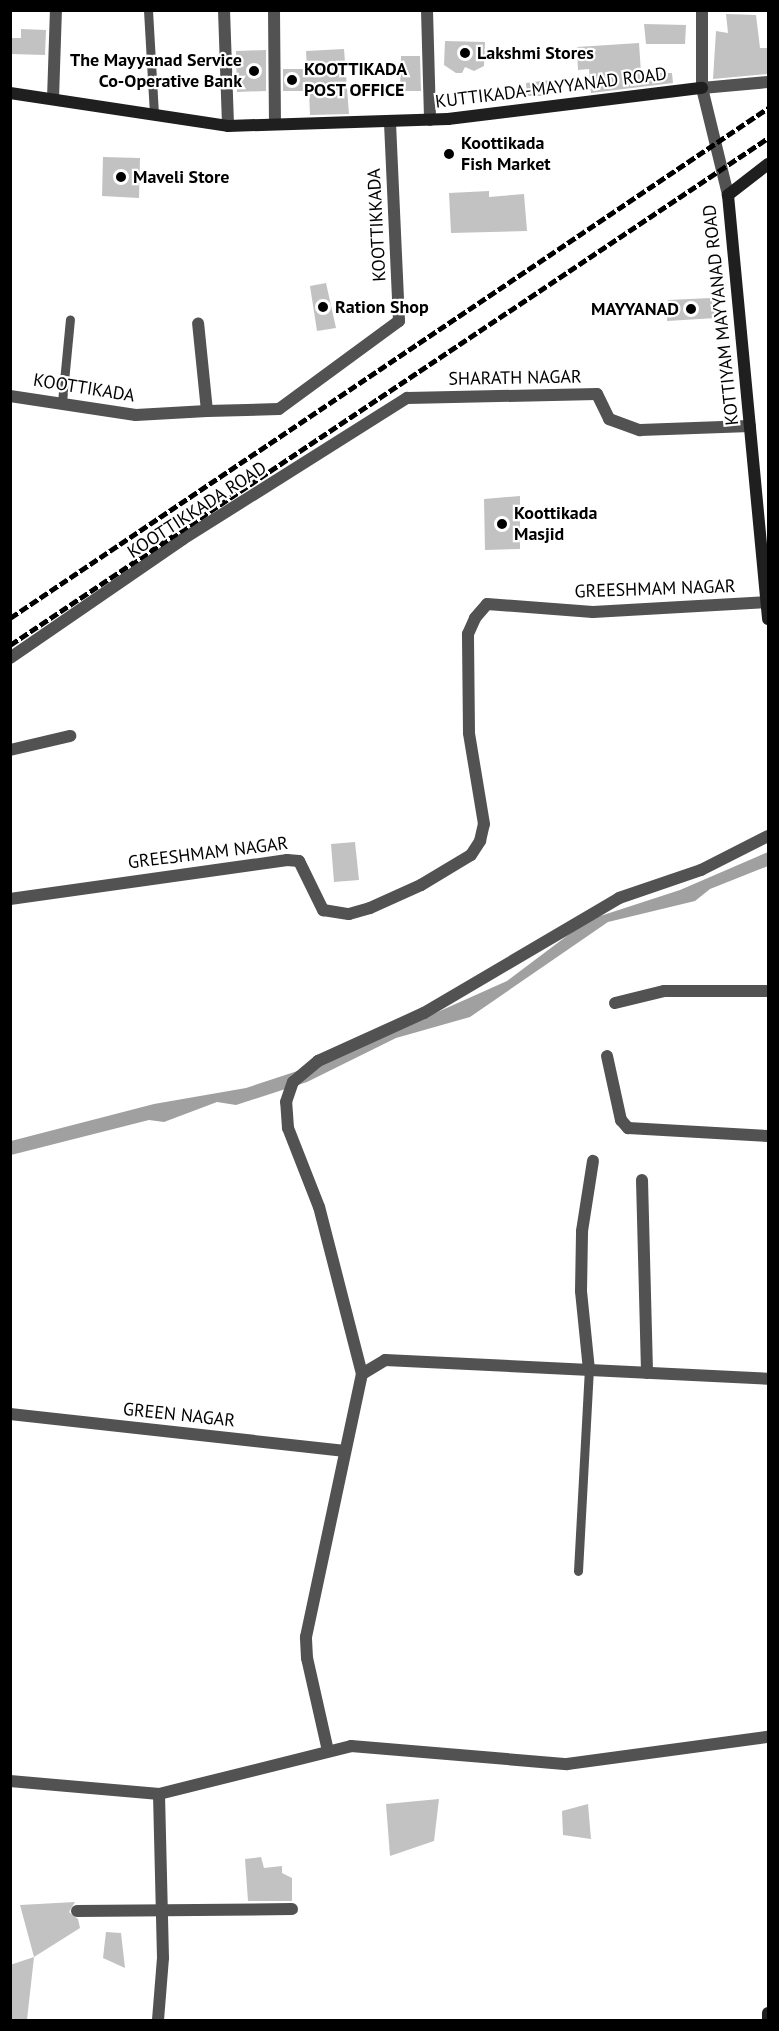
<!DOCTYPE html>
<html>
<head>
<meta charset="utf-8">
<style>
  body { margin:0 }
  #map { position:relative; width:779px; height:2031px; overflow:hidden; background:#fff; font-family:"PT Sans",sans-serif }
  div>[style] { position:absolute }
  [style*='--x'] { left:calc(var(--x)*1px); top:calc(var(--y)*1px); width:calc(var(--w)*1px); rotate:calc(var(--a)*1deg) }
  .water>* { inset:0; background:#a0a0a0 }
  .building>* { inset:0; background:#c2c2c2 }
  .service>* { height:9px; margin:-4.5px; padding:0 4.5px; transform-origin:4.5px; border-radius:4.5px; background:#525252 }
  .minor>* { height:12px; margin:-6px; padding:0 6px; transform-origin:6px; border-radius:6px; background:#525252 }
  .tertiary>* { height:12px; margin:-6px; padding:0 6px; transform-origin:6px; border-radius:6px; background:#525252 }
  .secondary>* { height:12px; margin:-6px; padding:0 6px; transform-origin:6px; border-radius:6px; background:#1f1f1f }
  .rail>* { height:4.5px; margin-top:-2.25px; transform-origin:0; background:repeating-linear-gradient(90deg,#000 0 9px,transparent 0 12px) }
  .dots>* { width:16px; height:16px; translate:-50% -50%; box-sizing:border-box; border:3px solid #fff; border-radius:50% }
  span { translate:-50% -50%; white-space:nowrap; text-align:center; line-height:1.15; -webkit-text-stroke:4.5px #fff; paint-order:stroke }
  .poi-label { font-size:18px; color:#000; font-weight:700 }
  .left { translate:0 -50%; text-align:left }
  .right { translate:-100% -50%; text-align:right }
  .street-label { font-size:18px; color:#000 }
  .frame { position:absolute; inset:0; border:12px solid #000; pointer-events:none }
</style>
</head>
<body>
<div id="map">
  <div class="water">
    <i style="clip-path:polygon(768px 852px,768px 866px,710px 889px,695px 901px,608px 922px,470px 1017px,396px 1038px,307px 1082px,236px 1105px,217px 1102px,164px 1122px,149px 1120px,11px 1155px,11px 1141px,154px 1104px,246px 1088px,328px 1061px,507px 981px,588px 920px,680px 890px)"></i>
  </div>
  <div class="building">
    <i style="clip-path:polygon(726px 14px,756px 15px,760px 48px,768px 48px,768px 74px,713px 79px,716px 31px,728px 33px)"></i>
    <i style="clip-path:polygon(644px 24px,686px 25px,685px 44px,646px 44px)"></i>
    <i style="clip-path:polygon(21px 29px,46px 30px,45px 55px,10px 54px,10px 38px,21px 38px)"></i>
    <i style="clip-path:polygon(445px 41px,485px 42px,484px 66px,474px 71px,465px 67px,462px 73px,456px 73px,444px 65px)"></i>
    <i style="clip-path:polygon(639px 43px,641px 73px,672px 73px,673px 83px,591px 93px,589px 69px,578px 70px,577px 47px)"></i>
    <i style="clip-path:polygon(344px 49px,349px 114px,310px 115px,309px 91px,283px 91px,283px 69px,307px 69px,306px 51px)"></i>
    <i style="clip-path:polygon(266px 50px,266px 91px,237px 92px,236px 51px)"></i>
    <i style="clip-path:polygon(401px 56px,420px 56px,421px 91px,400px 91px)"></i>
    <i style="clip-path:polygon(550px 80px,549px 96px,527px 96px,526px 83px)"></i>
    <i style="clip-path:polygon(103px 157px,140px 158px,139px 198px,102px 196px)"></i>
    <i style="clip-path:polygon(489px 191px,489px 197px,524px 194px,527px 231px,451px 233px,449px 193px)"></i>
    <i style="clip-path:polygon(326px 283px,336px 328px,317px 331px,310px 286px)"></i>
    <i style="clip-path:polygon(711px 298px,716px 318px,667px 321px,668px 300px)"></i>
    <i style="clip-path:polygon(520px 496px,520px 549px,485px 550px,484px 499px)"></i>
    <i style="clip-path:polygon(355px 842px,359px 880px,334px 882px,331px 844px)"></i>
    <i style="clip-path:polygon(439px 1799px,434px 1841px,390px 1856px,386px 1804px)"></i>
    <i style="clip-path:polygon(588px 1804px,591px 1839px,563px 1835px,562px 1811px)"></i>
    <i style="clip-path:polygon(261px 1857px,264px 1868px,282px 1866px,282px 1873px,292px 1878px,292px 1901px,248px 1901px,245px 1859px)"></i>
    <i style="clip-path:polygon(75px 1902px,69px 1912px,78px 1919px,80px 1928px,34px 1957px,20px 1905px)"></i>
    <i style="clip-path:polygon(106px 1932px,121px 1933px,125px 1968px,103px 1958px)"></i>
    <i style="clip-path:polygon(34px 1957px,27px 2020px,10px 2020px,10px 1965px)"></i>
  </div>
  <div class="service">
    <i style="--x:148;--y:10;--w:105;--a:86.7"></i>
    <i style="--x:62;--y:402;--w:83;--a:-84.5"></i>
    <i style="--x:578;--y:1571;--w:201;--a:-86.9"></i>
  </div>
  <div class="minor">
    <i style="--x:224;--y:10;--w:116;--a:88"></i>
    <i style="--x:274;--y:10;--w:114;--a:89.5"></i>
    <i style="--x:427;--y:10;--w:110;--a:88.4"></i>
    <i style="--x:702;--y:88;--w:66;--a:-5.2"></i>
    <i style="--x:53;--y:99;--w:89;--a:-88.1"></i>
    <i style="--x:10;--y:396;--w:127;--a:8.6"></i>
    <i style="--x:136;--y:415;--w:71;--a:-3.2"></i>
    <i style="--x:207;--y:411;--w:88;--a:-95.8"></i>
    <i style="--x:207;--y:411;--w:72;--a:-1.6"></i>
    <i style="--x:279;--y:409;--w:149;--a:-36.3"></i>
    <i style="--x:399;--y:321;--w:200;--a:-92.6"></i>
    <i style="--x:10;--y:658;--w:210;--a:-34.5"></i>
    <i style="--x:183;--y:539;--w:265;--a:-32.2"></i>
    <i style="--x:407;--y:398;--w:190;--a:-1.2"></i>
    <i style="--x:597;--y:394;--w:28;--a:64"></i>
    <i style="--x:609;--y:419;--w:33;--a:20"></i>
    <i style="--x:640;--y:430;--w:110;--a:-2.1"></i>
    <i style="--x:10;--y:750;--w:62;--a:-13.1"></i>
    <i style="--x:10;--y:899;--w:280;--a:-8"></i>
    <i style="--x:287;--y:860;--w:12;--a:5"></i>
    <i style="--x:299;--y:861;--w:55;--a:63.9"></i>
    <i style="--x:323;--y:910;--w:26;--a:9"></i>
    <i style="--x:349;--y:914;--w:22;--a:-16"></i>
    <i style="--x:370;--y:908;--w:56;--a:-24.3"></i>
    <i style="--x:421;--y:885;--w:58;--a:-31"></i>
    <i style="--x:471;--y:855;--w:17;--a:-57"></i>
    <i style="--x:480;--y:841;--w:17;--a:-77"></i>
    <i style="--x:484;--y:824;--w:92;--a:-99.4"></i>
    <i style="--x:469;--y:733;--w:99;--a:-90.6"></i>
    <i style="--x:468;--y:634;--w:17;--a:-66"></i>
    <i style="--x:475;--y:618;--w:18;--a:-49"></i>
    <i style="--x:487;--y:604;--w:106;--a:4.3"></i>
    <i style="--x:593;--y:612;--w:174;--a:-3.3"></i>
    <i style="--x:615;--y:1003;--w:50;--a:-13.8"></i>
    <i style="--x:664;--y:991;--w:104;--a:0"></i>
    <i style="--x:607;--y:1056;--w:66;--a:77.7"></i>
    <i style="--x:621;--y:1120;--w:11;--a:49"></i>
    <i style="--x:628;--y:1128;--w:140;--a:3.3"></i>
    <i style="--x:642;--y:1180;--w:193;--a:88.5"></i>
    <i style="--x:589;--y:1370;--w:79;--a:-95.8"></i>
    <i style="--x:581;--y:1291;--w:60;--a:-89"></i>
    <i style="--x:582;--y:1231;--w:71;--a:-81.1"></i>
    <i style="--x:362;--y:1374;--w:27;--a:-31"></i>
    <i style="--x:385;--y:1360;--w:383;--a:2.8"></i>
    <i style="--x:10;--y:1414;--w:335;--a:6.3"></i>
    <i style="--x:328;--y:1751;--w:95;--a:-102.7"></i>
    <i style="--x:307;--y:1658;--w:21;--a:-93"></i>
    <i style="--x:306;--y:1637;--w:269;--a:-78"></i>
    <i style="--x:362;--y:1374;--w:172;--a:-104.4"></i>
    <i style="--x:319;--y:1207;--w:85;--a:-111.4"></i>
    <i style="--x:288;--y:1128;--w:26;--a:-94"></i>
    <i style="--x:286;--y:1102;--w:21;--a:-71"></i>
    <i style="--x:293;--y:1082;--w:33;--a:-40"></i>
    <i style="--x:318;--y:1061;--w:116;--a:-24.4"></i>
    <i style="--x:424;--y:1013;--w:226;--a:-30.5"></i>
    <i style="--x:619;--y:898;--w:87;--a:-18.9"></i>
    <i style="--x:701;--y:870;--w:75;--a:-26.9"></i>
    <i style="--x:10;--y:1781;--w:150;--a:5"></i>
    <i style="--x:159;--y:1794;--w:198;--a:-14"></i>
    <i style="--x:351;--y:1746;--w:217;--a:4.8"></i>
    <i style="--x:567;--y:1764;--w:203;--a:-7.7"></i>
    <i style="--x:77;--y:1911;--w:215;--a:-0.5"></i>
    <i style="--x:158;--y:2020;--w:62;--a:-85.4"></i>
    <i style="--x:163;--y:1958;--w:164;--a:-91.4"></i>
  </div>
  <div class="tertiary">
    <i style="--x:702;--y:10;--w:78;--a:90"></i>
    <i style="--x:702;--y:88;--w:110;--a:76.3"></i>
  </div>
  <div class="secondary">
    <i style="--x:10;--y:93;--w:220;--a:8.6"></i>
    <i style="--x:228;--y:126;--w:220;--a:-1.8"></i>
    <i style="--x:448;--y:119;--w:256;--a:-7"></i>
    <i style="--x:768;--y:164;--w:51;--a:142.2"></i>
    <i style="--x:728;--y:195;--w:426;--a:84.6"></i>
    <i style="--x:768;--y:2020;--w:7;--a:-90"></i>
  </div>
  <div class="rail">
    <i style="--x:10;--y:618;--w:914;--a:-33.93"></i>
    <i style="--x:10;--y:645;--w:912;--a:-33.78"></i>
  </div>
  <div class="dots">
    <i style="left:465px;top:53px;background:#000"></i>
    <i style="left:254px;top:71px;background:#000"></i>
    <i style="left:292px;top:80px;background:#000"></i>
    <i style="left:449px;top:154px;background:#000"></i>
    <i style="left:121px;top:177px;background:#000"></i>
    <i style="left:323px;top:307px;background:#000"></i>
    <i style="left:691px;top:309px;background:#000"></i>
    <i style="left:502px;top:524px;background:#000"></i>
  </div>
  <div class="poi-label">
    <span class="left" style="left:477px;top:53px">Lakshmi Stores</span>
    <span class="right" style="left:242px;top:71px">The Mayyanad Service<br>Co-Operative Bank</span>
    <span class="left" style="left:304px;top:80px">KOOTTIKADA<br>POST OFFICE</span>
    <span class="left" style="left:461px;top:154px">Koottikada<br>Fish Market</span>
    <span class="left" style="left:133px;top:177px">Maveli Store</span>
    <span class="left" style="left:335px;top:307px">Ration Shop</span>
    <span class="right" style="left:679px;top:309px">MAYYANAD</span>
    <span class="left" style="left:514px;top:524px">Koottikada<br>Masjid</span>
  </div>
  <div class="street-label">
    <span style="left:551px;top:88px;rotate:-7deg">KUTTIKADA-MAYYANAD ROAD</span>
    <span style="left:377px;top:225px;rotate:-93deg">KOOTTIKKADA</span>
    <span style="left:721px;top:315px;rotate:-96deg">KOTTIYAM MAYYANAD ROAD</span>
    <span style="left:515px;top:378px;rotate:-1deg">SHARATH NAGAR</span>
    <span style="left:84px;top:388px;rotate:9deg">KOOTTIKADA</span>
    <span style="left:197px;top:510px;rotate:-33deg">KOOTTIKKADA ROAD</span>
    <span style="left:655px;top:589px;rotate:-2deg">GREESHMAM NAGAR</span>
    <span style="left:208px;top:853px;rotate:-7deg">GREESHMAM NAGAR</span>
    <span style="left:179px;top:1415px;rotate:6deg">GREEN NAGAR</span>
  </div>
  <div class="frame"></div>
</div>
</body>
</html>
